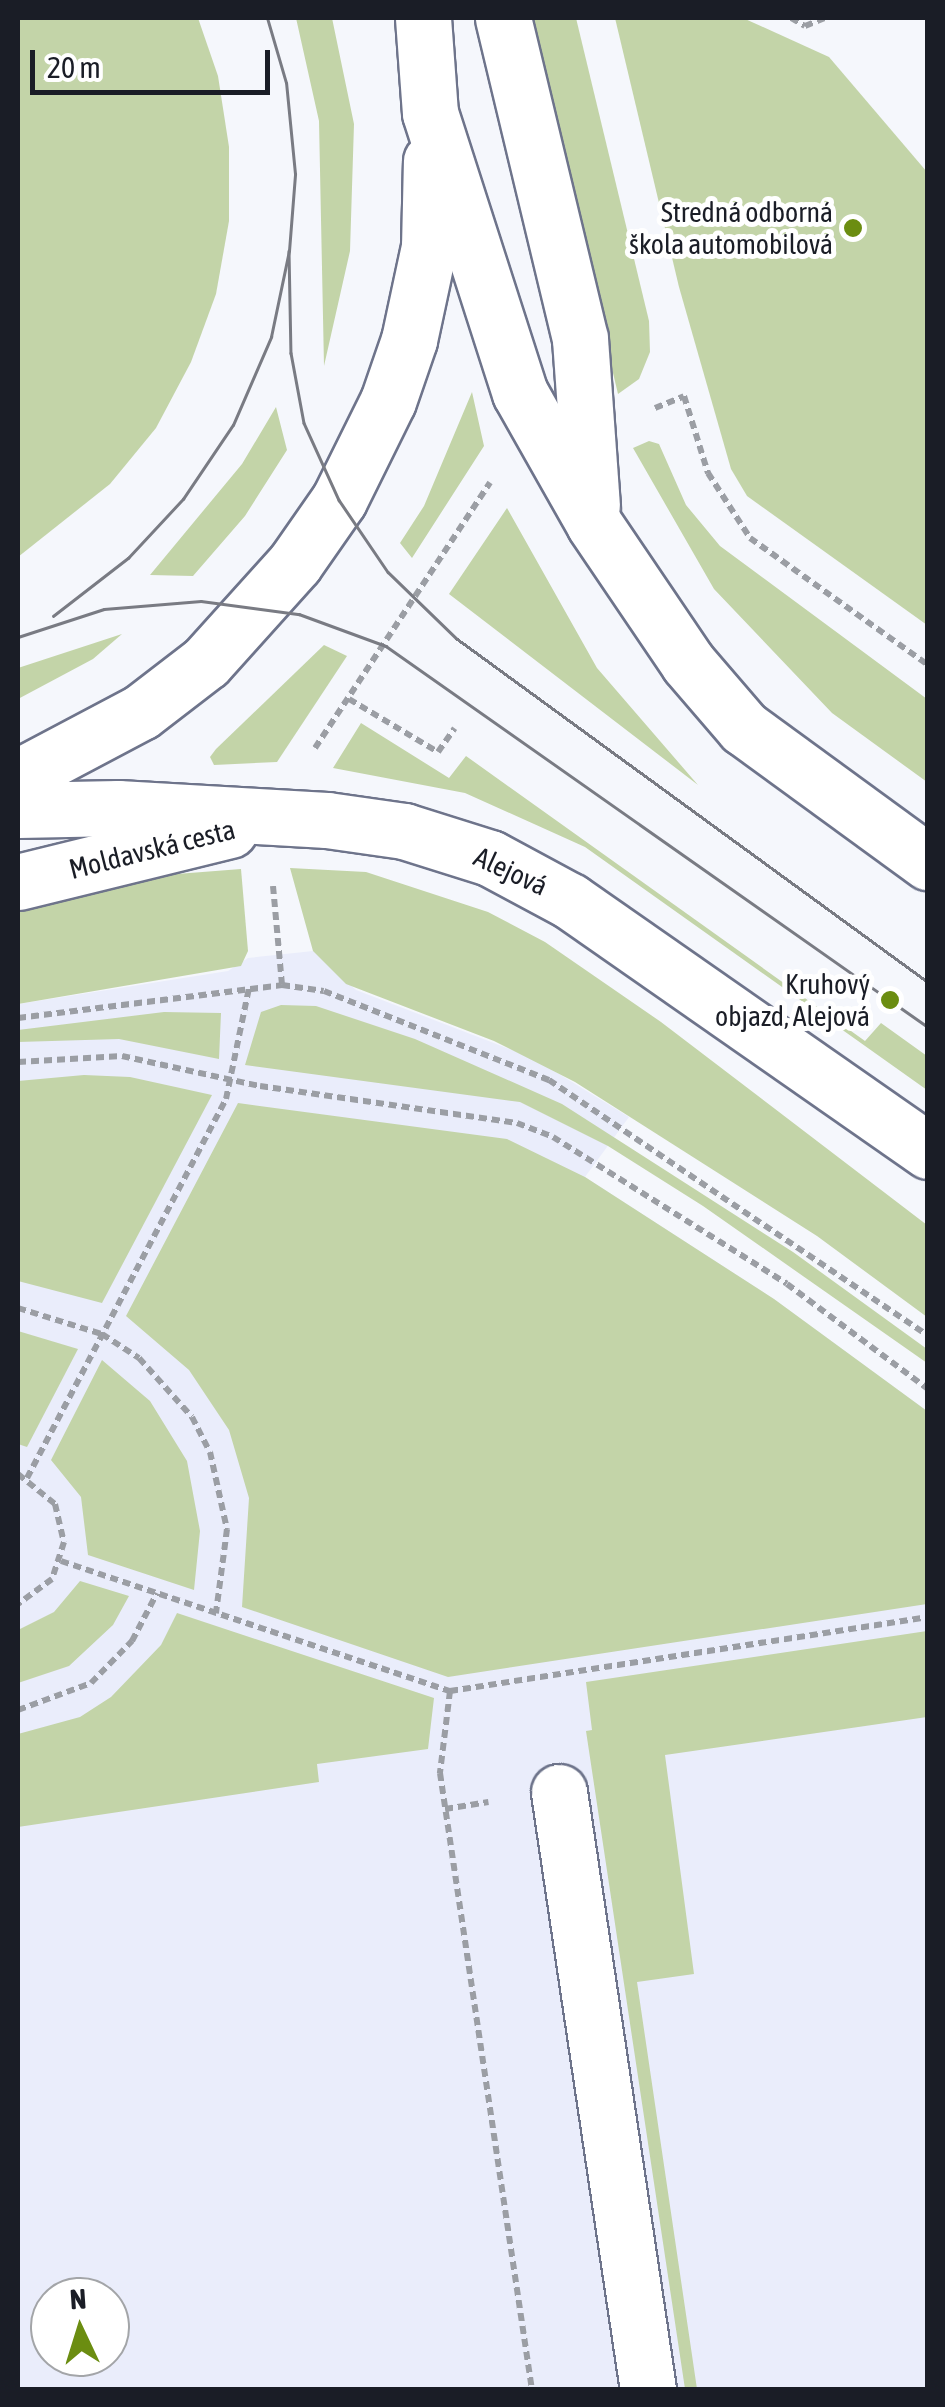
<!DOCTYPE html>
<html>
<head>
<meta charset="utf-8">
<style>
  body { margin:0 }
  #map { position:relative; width:945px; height:2407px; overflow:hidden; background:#f5f7fc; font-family:"Asap Condensed",sans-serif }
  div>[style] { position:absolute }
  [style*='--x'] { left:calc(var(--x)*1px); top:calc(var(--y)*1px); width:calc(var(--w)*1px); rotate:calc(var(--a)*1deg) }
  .built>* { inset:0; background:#eaedfb }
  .green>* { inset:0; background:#c3d4a8 }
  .path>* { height:6px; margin-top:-3px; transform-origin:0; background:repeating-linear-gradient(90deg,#9b9ea4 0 8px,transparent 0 13px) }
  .roads { filter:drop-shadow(2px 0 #6e748b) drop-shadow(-2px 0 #6e748b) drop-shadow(0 2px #6e748b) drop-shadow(0 -2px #6e748b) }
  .minor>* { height:55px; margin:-27.5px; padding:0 27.5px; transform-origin:27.5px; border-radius:27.5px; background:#fff }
  .tram>* { height:2.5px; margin:-1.25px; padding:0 1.25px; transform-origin:1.25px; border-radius:1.25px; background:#797b83 }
  .dots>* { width:28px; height:28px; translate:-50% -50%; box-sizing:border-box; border:5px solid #fff; border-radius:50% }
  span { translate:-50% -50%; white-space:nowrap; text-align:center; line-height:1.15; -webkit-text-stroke:10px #fff; paint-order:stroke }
  .poi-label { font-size:28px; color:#1a1d26 }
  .right { translate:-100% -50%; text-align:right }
  .street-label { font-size:28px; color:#1a1d26 }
  .frame { position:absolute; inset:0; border:20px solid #1a1d26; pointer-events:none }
  .north { position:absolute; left:30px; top:2277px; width:100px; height:100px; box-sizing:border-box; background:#fff; border:2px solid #a3a5a8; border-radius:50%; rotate:356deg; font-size:28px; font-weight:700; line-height:40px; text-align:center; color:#1a1d26 }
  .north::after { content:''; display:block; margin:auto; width:35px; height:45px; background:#6b8d11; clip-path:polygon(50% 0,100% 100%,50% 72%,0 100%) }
  .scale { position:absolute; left:30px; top:50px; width:240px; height:45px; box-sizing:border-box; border:5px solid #1a1d26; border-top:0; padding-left:12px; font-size:30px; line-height:35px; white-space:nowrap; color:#1a1d26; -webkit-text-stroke:8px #fff; paint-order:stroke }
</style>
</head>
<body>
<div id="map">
  <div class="built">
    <i style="clip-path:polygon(evenodd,313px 951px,356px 990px,533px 1058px,629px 1117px,585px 1177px,774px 1299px,927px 1411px,927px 2389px,18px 2390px,18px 1004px,228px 971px,248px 958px,313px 951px,50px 2297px,110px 2297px,110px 2357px,50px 2357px,50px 2297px)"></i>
  </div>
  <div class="green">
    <i style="clip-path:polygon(18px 18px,198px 18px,218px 76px,229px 147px,229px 221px,216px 294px,191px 362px,156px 428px,110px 484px,18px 557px)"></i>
    <i style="clip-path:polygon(296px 18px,332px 18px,354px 124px,350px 251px,324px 366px,319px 121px)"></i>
    <i style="clip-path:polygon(529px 18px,576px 18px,649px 321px,650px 352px,639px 379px,618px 394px)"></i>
    <i style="clip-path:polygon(615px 18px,743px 18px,829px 57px,927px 172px,927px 625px,747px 496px,731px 469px,679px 287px)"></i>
    <i style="clip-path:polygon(472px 392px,484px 446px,412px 558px,400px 543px,424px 506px)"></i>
    <i style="clip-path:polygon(276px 407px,287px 450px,245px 516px,193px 576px,150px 575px,242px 464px)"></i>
    <i style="clip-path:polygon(649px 441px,659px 444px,686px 505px,720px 546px,927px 699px,927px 782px,832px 713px,714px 589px,633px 448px)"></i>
    <i style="clip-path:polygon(507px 508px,597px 668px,698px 785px,449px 594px)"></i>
    <i style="clip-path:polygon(122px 634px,93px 659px,18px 699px,18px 668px)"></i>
    <i style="clip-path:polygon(324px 645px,347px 656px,277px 762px,214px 765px,210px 757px,216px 749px)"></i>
    <i style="clip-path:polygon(361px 723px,449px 778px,466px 756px,865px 1041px,881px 1023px,927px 1056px,927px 1090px,585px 847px,465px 793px,333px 768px)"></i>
    <i style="clip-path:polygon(290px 868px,366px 872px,488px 912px,545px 942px,661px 1022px,927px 1225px,927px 1317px,817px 1236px,575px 1082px,494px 1041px,346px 984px,313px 951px)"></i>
    <i style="clip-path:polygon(241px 869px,248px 951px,241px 966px,18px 1004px,18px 910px,164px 875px)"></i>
    <i style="clip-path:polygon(281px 1005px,316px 1006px,415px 1039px,562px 1104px,793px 1252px,927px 1349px,927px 1363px,703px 1206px,608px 1146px,520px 1102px,245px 1065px,261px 1012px)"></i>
    <i style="clip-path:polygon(164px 1012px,221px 1013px,219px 1059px,119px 1039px,18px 1042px,18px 1030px)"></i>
    <i style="clip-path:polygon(84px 1075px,130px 1077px,212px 1095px,102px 1303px,18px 1281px,18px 1081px)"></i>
    <i style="clip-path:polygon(238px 1103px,507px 1139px,585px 1177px,774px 1299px,927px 1411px,927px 1604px,448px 1677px,242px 1607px,249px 1498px,229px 1430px,189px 1370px,126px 1316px)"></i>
    <i style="clip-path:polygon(18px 1331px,78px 1349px,27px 1447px,18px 1444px)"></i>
    <i style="clip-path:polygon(102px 1360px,150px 1401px,187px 1461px,200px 1531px,194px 1590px,88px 1555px,81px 1497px,51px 1460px)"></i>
    <i style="clip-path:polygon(80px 1581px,129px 1596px,113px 1625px,69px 1666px,18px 1683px,18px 1630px,54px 1612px)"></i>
    <i style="clip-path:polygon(177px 1613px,434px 1698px,428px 1749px,317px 1764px,319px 1782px,18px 1827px,18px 1734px,80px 1717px,111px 1697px,161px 1645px)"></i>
    <i style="clip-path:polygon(927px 1631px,927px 1717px,665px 1755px,694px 1974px,637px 1982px,697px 2389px,685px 2389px,586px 1731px,592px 1730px,586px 1682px)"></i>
  </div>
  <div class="path">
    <i style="--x:791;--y:18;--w:16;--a:30"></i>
    <i style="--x:805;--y:26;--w:22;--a:-22"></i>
    <i style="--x:655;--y:408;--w:31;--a:-22"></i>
    <i style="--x:684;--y:396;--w:81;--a:72.7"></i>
    <i style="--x:708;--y:473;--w:77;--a:57.1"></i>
    <i style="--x:750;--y:538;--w:219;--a:35.5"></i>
    <i style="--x:349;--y:699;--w:104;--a:30.8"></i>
    <i style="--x:438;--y:752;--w:29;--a:-55"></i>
    <i style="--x:315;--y:748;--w:318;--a:-56.6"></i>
    <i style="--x:273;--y:886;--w:99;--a:84.8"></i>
    <i style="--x:18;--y:1018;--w:266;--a:-7.1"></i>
    <i style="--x:282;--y:985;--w:42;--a:8.1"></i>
    <i style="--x:324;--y:991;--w:242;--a:21.6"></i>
    <i style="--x:549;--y:1080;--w:457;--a:34"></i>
    <i style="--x:18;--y:1062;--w:104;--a:-3.3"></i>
    <i style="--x:122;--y:1056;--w:141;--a:12.3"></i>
    <i style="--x:260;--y:1086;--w:260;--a:8.2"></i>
    <i style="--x:517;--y:1123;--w:39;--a:21"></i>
    <i style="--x:553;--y:1137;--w:276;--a:32.1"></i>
    <i style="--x:787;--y:1284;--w:176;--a:36.7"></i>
    <i style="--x:18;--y:1308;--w:88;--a:17.2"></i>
    <i style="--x:102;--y:1334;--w:44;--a:33"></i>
    <i style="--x:139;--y:1358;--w:79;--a:48.1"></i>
    <i style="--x:192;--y:1417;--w:39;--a:63"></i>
    <i style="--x:210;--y:1452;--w:79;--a:77.6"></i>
    <i style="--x:227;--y:1529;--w:85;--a:97.5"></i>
    <i style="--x:18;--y:1474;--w:48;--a:39"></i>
    <i style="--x:55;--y:1504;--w:39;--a:77"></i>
    <i style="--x:64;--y:1542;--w:39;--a:108"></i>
    <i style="--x:52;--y:1579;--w:42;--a:143.7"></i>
    <i style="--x:27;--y:1478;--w:428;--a:-62.3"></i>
    <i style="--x:226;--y:1099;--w:113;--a:-78.3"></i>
    <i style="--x:61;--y:1561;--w:410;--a:18.5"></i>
    <i style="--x:450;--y:1691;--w:484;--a:-8.8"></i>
    <i style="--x:450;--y:1691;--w:83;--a:97"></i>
    <i style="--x:440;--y:1773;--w:624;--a:81.52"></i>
    <i style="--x:18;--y:1710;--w:78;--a:-20.3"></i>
    <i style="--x:91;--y:1683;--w:59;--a:-45.7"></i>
    <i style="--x:132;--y:1641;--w:54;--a:-62.5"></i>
    <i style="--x:445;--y:1809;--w:44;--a:-9.2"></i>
  </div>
  <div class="roads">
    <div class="minor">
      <i style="--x:423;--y:18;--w:95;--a:85.8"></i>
      <i style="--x:430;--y:113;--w:294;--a:72.2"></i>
      <i style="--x:520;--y:393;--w:150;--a:60.5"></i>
      <i style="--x:594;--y:524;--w:168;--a:55.9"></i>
      <i style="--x:688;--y:663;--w:86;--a:49.3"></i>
      <i style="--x:744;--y:728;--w:228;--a:36.1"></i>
      <i style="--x:503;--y:18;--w:330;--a:76.5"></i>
      <i style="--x:580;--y:339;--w:167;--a:85.9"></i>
      <i style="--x:18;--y:777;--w:139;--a:-27.9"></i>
      <i style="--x:141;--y:712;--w:82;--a:-37.6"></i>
      <i style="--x:206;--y:662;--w:133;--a:-48"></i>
      <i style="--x:295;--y:563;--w:77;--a:-55.1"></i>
      <i style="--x:339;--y:500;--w:110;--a:-63.7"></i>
      <i style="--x:388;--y:401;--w:65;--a:-71"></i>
      <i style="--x:409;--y:340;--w:95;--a:-77.9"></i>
      <i style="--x:429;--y:247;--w:86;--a:-88.7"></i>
      <i style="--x:18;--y:810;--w:100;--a:-1.1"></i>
      <i style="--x:118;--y:808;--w:209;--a:3.3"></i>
      <i style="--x:327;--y:820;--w:78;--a:8.1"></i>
      <i style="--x:404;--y:831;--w:90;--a:17.4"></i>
      <i style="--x:490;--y:858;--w:91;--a:28.3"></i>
      <i style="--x:570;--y:901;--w:437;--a:34.9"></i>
      <i style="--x:18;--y:882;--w:218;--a:-13.8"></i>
      <i style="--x:559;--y:1792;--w:605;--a:81.53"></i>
    </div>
  </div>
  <div class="tram">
    <i style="--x:289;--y:251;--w:102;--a:88.9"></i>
    <i style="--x:291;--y:353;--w:71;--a:79.5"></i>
    <i style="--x:304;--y:423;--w:85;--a:65.6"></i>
    <i style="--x:339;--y:500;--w:87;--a:55.8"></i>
    <i style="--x:388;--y:572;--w:95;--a:44.1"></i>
    <i style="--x:456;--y:638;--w:584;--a:36.09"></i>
    <i style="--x:53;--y:616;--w:95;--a:-37.7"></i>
    <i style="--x:128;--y:558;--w:81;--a:-47"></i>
    <i style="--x:183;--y:499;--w:89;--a:-56"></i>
    <i style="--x:233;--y:425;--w:96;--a:-66.6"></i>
    <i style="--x:271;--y:337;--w:88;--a:-78.2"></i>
    <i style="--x:289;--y:251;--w:77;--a:-85.5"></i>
    <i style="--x:295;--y:174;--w:91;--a:-95.6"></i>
    <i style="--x:286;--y:83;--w:68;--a:-106.3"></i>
    <i style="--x:18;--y:637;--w:90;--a:-18"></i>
    <i style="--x:104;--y:609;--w:97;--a:-4.7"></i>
    <i style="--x:201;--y:601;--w:99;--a:7.6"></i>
    <i style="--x:299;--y:614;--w:93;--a:20.2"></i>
    <i style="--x:386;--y:646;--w:663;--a:35.11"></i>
  </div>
  <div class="dots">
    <i style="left:853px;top:228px;background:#6b8d11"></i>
    <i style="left:890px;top:1000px;background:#6b8d11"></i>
  </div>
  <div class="poi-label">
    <span class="right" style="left:833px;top:228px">Stredná odborná<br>škola automobilová</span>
    <span class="right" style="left:870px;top:1000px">Kruhový<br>objazd, Alejová</span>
  </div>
  <div class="street-label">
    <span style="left:152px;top:849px;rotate:-14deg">Moldavská cesta</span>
    <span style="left:511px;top:871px;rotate:25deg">Alejová</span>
  </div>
  <div class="frame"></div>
  <div class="north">N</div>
  <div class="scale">20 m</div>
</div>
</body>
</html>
